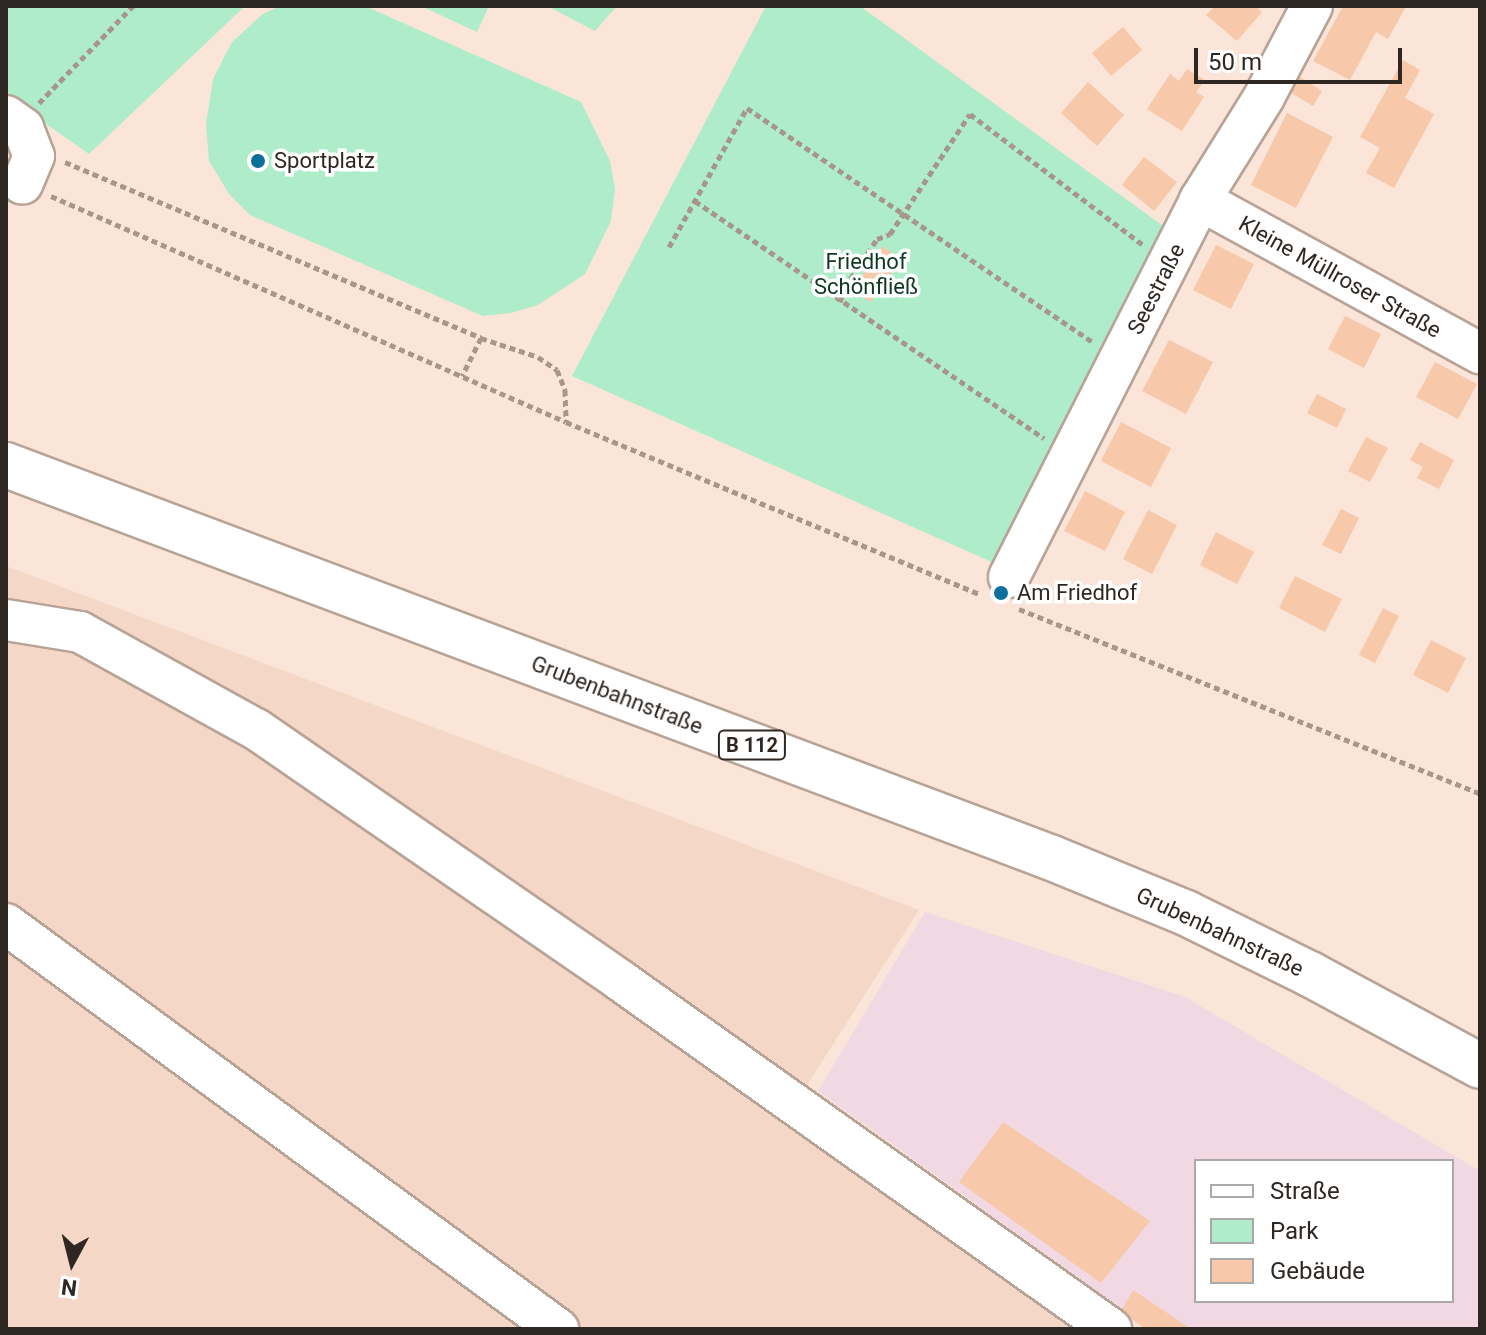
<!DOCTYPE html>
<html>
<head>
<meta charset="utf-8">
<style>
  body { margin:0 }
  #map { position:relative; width:1486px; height:1335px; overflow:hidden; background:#fbe5d8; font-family:Roboto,sans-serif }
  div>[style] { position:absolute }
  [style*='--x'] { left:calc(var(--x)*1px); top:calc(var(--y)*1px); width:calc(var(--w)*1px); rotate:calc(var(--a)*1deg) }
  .commercial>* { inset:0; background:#f1d8e2 }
  .built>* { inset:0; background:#f4d7c6 }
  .green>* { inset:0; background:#afecca }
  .building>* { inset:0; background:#f7c8aa }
  .path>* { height:5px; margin-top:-2.5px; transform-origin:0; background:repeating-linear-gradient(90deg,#a6968c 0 6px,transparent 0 10px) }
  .roads { filter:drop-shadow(2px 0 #b8a397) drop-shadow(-2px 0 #b8a397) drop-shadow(0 2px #b8a397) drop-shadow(0 -2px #b8a397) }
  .minor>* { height:40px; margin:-20px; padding:0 20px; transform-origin:20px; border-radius:20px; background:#fff }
  .major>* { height:44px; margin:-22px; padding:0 22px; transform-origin:22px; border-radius:22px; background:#fff }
  .dots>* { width:22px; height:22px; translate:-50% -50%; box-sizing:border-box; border:4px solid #fff; border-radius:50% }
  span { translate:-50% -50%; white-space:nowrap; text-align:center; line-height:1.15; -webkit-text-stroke:7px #fff; paint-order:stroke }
  .shield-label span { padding:2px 6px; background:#fff; border:2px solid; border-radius:6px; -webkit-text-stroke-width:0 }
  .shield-label { font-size:20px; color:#2e2722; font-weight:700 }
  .poi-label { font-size:22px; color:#2e2722 }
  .left { translate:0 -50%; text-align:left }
  .park-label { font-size:22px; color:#0f3825 }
  .street-label { font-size:22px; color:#2e2722 }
  .frame { position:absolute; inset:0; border:8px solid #2e2722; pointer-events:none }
  .legend { position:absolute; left:1194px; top:1159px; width:260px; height:144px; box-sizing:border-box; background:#fff; border:2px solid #aba9a7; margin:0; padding:10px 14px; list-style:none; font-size:24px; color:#2e2722 }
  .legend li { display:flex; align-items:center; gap:16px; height:40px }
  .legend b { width:40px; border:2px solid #aba9a7 }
  .north { position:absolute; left:32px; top:1223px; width:80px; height:80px; -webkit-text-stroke:6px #fff; paint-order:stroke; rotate:187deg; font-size:22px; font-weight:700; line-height:32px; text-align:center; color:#2e2722 }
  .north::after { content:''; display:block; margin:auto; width:28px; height:36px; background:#2e2722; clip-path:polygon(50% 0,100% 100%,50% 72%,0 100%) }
  .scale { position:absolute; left:1194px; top:48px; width:208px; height:36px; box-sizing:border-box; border:4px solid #2e2722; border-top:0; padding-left:10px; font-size:24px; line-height:28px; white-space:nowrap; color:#2e2722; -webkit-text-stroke:6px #fff; paint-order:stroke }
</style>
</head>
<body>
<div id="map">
  <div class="commercial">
    <i style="clip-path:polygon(evenodd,925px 912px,1185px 997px,1480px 1171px,1480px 1329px,1150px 1329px,818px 1091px,925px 912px,1196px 1161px,1452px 1161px,1452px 1301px,1196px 1301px,1196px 1161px)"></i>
  </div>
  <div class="built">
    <i style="clip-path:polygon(6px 566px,919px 910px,791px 1110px,1089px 1329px,6px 1329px)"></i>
  </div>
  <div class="green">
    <i style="clip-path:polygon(6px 6px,245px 6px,89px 154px,6px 96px)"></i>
    <i style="clip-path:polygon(280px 6px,365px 6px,581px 102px,610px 161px,615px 189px,611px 221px,585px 274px,538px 305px,511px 313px,483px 316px,250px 215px,229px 194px,209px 161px,206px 124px,213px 79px,232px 42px,263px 14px)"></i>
    <i style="clip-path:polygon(421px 6px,489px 6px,477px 32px)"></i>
    <i style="clip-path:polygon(547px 6px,617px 6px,595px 31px)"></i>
    <i style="clip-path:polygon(766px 6px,860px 6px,1166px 228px,1003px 567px,572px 376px)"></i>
  </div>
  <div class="building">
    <i style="clip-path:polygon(1215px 6px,1255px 6px,1262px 12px,1237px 41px,1206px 15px)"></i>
    <i style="clip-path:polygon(1343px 6px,1405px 8px,1388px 39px,1376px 32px,1350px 80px,1313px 61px)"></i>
    <i style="clip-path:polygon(1123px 27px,1142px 50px,1111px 76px,1092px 53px)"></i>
    <i style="clip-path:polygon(1403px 60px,1420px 70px,1405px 98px,1434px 114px,1394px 188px,1366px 173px,1380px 148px,1360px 137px)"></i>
    <i style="clip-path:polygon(1187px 69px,1205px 80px,1196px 92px,1204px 97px,1182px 131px,1147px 109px,1170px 74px,1179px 81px)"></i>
    <i style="clip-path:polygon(1292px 72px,1322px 91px,1313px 106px,1283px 88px)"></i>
    <i style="clip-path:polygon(1088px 82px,1124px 115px,1097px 146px,1061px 113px)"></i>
    <i style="clip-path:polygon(1287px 113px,1333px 137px,1296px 208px,1251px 185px)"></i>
    <i style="clip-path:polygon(1144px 157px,1177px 182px,1154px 211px,1122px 185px)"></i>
    <i style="clip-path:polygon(1216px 245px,1254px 264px,1231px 309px,1193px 290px)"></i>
    <i style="clip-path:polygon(883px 246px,901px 261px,870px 302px,852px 289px)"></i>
    <i style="clip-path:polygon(1345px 316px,1381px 334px,1364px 368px,1328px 349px)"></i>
    <i style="clip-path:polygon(1169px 340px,1213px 362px,1186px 414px,1142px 391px)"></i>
    <i style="clip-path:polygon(1435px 362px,1477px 384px,1458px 419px,1416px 397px)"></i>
    <i style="clip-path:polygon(1317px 394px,1346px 409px,1337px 428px,1307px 413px)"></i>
    <i style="clip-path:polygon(1121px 422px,1171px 448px,1151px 487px,1101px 461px)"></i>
    <i style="clip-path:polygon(1366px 437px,1388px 448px,1370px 482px,1348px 471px)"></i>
    <i style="clip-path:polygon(1420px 442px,1454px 460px,1439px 489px,1417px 478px,1423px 467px,1410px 460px)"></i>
    <i style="clip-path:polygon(1085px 491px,1125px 512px,1105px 551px,1064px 531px)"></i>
    <i style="clip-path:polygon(1341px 509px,1359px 518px,1341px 554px,1322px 545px)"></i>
    <i style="clip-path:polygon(1148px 510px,1177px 525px,1152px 574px,1123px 559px)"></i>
    <i style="clip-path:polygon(1216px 532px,1254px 552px,1237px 584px,1200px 565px)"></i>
    <i style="clip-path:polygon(1295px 576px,1342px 599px,1325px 632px,1279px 608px)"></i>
    <i style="clip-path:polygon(1383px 608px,1399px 616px,1375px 663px,1359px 655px)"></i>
    <i style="clip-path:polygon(1431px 640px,1466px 658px,1448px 693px,1413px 675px)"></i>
    <i style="clip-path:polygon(1003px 1122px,1150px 1221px,1101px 1283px,959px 1182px)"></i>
    <i style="clip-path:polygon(1133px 1290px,1191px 1329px,1145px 1329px,1121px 1311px)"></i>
  </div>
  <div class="path">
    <i style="--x:39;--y:103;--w:135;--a:-45.9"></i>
    <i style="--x:65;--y:162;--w:452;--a:22.9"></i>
    <i style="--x:481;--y:338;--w:42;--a:116.6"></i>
    <i style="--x:51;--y:196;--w:562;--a:23.69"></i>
    <i style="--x:566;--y:422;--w:448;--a:22.6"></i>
    <i style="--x:695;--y:201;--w:422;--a:34.2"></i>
    <i style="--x:669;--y:247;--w:159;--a:-60.7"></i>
    <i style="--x:747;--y:108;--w:417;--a:34.1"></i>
    <i style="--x:840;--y:302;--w:16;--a:-72"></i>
    <i style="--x:845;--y:287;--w:58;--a:-56.3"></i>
    <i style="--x:877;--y:239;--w:14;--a:-21"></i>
    <i style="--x:890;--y:234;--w:144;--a:-56.3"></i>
    <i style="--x:970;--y:114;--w:216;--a:37.1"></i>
    <i style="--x:481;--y:338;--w:60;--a:18.4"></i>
    <i style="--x:538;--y:357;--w:23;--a:34"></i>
    <i style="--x:557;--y:370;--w:22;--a:68"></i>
    <i style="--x:565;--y:390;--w:32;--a:88"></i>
    <i style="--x:1019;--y:609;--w:496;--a:21.8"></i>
  </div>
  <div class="roads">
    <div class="minor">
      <i style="--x:6;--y:116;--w:21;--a:35"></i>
      <i style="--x:23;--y:128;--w:30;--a:69"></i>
      <i style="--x:34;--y:156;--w:30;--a:113"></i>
      <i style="--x:1200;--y:200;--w:319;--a:28.7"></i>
      <i style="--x:1009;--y:577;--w:423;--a:-63.1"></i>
      <i style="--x:1200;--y:200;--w:121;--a:-58.1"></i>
      <i style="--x:1264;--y:97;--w:103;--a:-62.2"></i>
      <i style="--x:6;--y:620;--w:75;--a:9.2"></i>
      <i style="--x:80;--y:632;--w:201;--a:28.9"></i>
      <i style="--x:256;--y:729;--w:444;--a:34.6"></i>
      <i style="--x:621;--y:981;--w:601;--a:35.38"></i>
      <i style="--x:6;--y:924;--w:685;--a:36.27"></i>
    </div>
    <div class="major">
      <i style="--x:6;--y:465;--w:1117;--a:20.59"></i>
      <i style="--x:1052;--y:858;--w:145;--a:22.3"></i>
      <i style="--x:1186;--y:913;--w:138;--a:26.2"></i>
      <i style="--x:1310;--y:974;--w:193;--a:28.4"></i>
    </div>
  </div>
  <div class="dots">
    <i style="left:258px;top:161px;background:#0c709d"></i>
    <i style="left:1001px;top:593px;background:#0c709d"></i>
  </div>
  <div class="shield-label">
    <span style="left:752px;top:745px">B 112</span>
  </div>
  <div class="poi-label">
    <span class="left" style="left:274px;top:161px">Sportplatz</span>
    <span class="left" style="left:1017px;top:593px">Am Friedhof</span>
  </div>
  <div class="park-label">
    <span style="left:866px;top:274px">Friedhof<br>Schönfließ</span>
  </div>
  <div class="street-label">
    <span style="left:1340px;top:277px;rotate:29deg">Kleine Müllroser Straße</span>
    <span style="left:1156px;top:289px;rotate:-63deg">Seestraße</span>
    <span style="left:617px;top:695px;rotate:21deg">Grubenbahnstraße</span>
    <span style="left:1220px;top:932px;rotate:25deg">Grubenbahnstraße</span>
  </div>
  <div class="frame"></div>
  <ul class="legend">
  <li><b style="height:10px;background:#fff"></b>Straße</li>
  <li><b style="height:22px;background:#afecca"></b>Park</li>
  <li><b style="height:22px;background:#f7c8aa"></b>Gebäude</li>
  </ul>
  <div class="north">N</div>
  <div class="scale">50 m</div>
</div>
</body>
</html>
